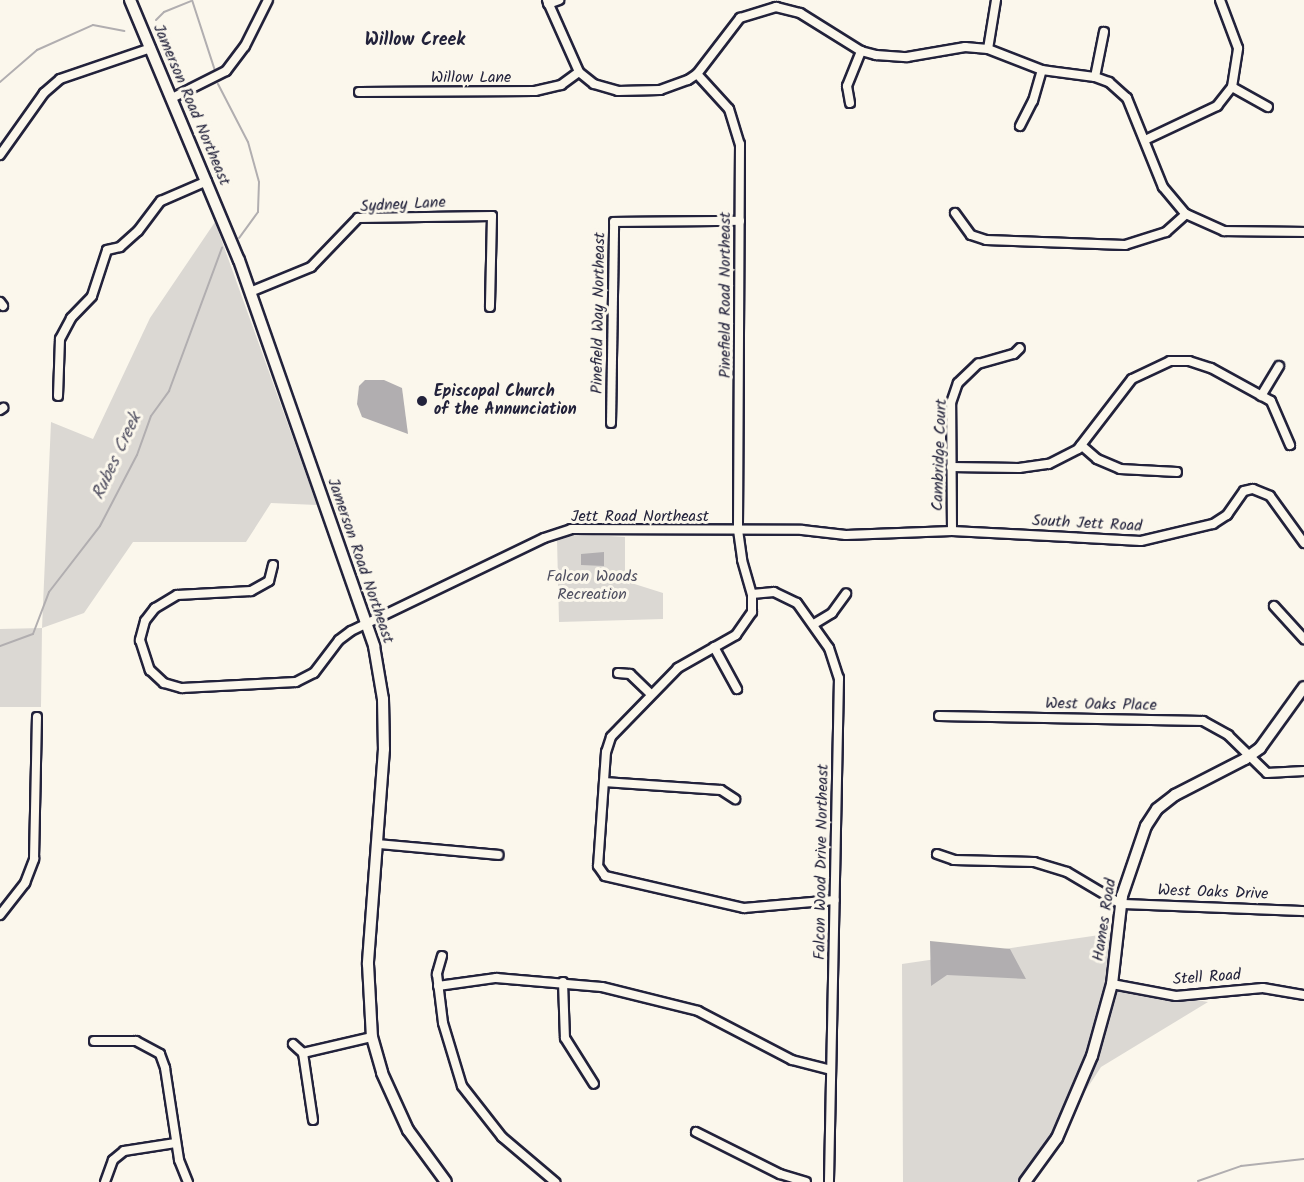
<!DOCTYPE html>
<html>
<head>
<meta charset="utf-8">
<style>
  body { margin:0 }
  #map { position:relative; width:1304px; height:1182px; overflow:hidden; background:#fbf7ec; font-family:Kalam,sans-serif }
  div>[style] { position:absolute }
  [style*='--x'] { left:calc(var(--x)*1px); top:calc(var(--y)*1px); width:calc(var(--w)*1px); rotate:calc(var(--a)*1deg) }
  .green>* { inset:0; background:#dbd8d3 }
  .water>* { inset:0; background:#b1aeb0 }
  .stream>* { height:2px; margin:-1px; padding:0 1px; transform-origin:1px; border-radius:1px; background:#b1aeb0 }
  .roads { filter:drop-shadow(2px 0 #22223b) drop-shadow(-2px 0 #22223b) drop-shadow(0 2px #22223b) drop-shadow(0 -2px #22223b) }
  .street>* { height:8px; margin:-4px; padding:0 4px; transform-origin:4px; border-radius:4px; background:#fbf7ec }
  .secondary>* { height:10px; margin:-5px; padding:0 5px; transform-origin:5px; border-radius:5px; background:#fbf7ec }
  .dots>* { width:16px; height:16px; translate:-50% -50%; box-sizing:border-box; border:3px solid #fbf7ec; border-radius:50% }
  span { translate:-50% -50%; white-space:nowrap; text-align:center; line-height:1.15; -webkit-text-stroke:6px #fbf7ec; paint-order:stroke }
  .street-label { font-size:16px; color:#22223b }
  .poi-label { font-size:16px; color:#22223b; font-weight:700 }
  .left { translate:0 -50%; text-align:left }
  .park-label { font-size:16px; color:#505061 }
  .neighbourhood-label { font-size:18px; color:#22223b; font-weight:700 }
  .water-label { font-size:18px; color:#545364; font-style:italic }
</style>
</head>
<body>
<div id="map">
  <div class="green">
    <i style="clip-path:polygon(215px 222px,317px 505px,271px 503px,246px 542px,133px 542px,84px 613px,42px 628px,41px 707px,0 707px,0 629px,42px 628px,51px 422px,93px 439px,150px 318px)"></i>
    <i style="clip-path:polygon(576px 534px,625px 537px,625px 581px,663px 593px,663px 619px,559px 622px,557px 539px)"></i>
    <i style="clip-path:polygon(1120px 932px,1113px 985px,1208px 1002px,1101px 1067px,1026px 1182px,903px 1182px,902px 964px)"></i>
  </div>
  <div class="water">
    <i style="clip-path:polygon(365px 380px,384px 380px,402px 388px,408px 434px,362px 417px,357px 404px,359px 386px)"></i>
    <i style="clip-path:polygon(604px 552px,604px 566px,581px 565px,581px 554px)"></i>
    <i style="clip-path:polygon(930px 941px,1010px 949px,1026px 979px,947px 975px,931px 986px)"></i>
  </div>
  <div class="stream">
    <i style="--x:192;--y:0;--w:78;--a:72"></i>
    <i style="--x:156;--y:20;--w:11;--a:-45"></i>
    <i style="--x:164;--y:12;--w:29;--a:-22"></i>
    <i style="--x:0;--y:82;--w:49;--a:-40.9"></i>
    <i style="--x:37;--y:50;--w:61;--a:-24.1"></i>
    <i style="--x:93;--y:25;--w:32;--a:11"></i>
    <i style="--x:218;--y:84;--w:65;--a:62.7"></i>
    <i style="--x:248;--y:142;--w:41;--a:74.6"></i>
    <i style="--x:259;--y:182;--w:30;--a:92"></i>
    <i style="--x:258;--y:212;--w:32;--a:126"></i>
    <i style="--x:0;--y:646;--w:35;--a:-20"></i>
    <i style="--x:33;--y:634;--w:45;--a:-69.1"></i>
    <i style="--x:49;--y:592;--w:83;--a:-52.3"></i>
    <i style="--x:100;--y:526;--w:80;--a:-62.5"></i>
    <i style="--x:137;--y:455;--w:41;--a:-70.3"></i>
    <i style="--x:151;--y:416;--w:31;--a:-54"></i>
    <i style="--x:169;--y:391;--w:153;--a:-69.7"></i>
    <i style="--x:1198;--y:1181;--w:46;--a:-19.2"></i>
    <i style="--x:1241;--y:1166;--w:63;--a:-6.3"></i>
  </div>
  <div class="roads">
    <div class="street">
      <i style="--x:547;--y:0;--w:79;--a:66"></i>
      <i style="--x:579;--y:72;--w:19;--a:39"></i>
      <i style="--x:594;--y:84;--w:25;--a:16"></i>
      <i style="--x:618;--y:91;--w:42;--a:-1.4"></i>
      <i style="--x:660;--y:90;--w:30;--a:-20"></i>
      <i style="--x:688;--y:80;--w:11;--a:-34"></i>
      <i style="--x:697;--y:74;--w:71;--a:-52.5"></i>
      <i style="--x:740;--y:18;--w:38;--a:-17"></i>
      <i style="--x:776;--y:7;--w:25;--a:14"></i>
      <i style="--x:800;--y:13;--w:72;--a:31.9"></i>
      <i style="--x:861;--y:51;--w:16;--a:15"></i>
      <i style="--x:876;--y:55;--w:31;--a:4"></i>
      <i style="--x:907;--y:57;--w:59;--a:-9.8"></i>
      <i style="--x:965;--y:47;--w:23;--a:5"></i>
      <i style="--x:988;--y:49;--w:58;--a:21.3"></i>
      <i style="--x:1042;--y:70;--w:53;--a:7.5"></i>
      <i style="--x:1095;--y:77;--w:15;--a:20"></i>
      <i style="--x:1109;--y:82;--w:24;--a:42"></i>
      <i style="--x:1127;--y:98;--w:96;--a:68"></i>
      <i style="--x:1163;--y:187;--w:35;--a:50"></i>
      <i style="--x:1186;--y:214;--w:42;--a:24.1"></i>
      <i style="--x:1224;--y:231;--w:80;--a:0.7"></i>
      <i style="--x:548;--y:4;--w:12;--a:-20"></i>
      <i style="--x:988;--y:49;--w:50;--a:-80.7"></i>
      <i style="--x:697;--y:74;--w:47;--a:47.6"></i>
      <i style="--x:729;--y:109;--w:37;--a:73"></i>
      <i style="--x:740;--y:144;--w:386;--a:90.3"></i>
      <i style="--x:738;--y:530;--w:30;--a:82"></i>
      <i style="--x:742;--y:560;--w:35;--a:74"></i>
      <i style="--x:752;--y:594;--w:18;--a:90"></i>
      <i style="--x:752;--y:612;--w:28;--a:125"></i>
      <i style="--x:736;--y:635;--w:67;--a:150.4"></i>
      <i style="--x:678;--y:668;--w:96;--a:134.2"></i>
      <i style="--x:611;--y:737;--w:16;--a:108"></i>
      <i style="--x:606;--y:752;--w:114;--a:94"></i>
      <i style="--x:598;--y:866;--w:12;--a:55"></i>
      <i style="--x:605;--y:876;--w:143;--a:13"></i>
      <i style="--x:744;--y:908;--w:91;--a:-5"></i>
      <i style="--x:1095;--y:77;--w:46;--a:-78.7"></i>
      <i style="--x:1232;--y:87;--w:41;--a:29.1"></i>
      <i style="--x:359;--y:92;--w:176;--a:-0.3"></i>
      <i style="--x:535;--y:91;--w:27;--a:-13"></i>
      <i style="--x:561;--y:85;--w:22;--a:-36"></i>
      <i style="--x:172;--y:98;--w:60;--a:-26.6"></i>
      <i style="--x:226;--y:71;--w:31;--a:-53"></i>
      <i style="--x:245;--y:46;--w:51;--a:-63.4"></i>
      <i style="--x:850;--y:103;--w:17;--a:-100"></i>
      <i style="--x:847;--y:86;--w:38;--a:-68"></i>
      <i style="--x:1020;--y:126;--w:28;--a:-63"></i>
      <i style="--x:1033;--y:101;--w:32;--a:-74"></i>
      <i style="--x:1145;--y:140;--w:80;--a:-25.3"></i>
      <i style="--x:1217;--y:106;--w:24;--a:-52"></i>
      <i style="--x:1232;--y:87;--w:39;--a:-81"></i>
      <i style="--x:1238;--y:48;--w:51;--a:-110.6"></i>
      <i style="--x:0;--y:155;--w:76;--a:-54.6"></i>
      <i style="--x:44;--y:93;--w:21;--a:-41"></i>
      <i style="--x:60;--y:79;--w:96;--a:-18.8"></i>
      <i style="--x:955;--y:213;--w:27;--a:54"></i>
      <i style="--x:971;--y:235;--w:16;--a:18"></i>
      <i style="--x:986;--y:240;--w:139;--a:2.1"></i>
      <i style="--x:1125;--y:245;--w:43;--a:-17.6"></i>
      <i style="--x:1166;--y:232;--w:27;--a:-42"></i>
      <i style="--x:250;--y:292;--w:66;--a:-22.3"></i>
      <i style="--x:311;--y:267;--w:68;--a:-46.2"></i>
      <i style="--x:358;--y:218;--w:134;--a:-0.9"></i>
      <i style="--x:492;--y:216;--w:91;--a:91.3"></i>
      <i style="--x:0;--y:302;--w:5;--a:53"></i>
      <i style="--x:58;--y:396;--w:57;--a:-88"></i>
      <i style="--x:60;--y:339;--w:24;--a:-62"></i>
      <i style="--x:71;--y:318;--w:30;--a:-46"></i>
      <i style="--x:92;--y:296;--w:48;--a:-71.9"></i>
      <i style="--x:107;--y:250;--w:13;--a:-13"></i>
      <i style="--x:120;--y:247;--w:24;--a:-42"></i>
      <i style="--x:138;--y:231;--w:38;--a:-53"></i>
      <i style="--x:161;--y:201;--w:50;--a:-23.5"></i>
      <i style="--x:1261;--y:396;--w:35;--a:-59"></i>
      <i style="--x:0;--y:410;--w:4;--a:-34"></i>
      <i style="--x:611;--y:423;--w:201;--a:-89.1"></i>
      <i style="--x:614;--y:222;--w:126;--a:-0.5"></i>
      <i style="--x:1081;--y:445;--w:21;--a:41"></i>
      <i style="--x:1097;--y:459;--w:25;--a:23"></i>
      <i style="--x:1120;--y:469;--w:57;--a:3"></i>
      <i style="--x:951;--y:467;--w:68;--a:0.8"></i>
      <i style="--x:1019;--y:468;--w:30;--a:-8"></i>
      <i style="--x:1049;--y:464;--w:33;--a:-27"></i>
      <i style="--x:1078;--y:449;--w:88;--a:-52.4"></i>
      <i style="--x:1132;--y:379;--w:42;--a:-25.3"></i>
      <i style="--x:1170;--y:361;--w:19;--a:0"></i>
      <i style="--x:1189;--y:361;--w:23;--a:18"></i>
      <i style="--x:1211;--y:368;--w:68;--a:28.8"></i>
      <i style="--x:1271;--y:401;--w:48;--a:66.6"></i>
      <i style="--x:952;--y:531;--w:128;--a:-90.4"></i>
      <i style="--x:951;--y:403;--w:21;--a:-71"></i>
      <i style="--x:958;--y:383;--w:28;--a:-44"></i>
      <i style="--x:978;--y:364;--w:37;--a:-16"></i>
      <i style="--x:1014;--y:354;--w:8;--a:-45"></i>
      <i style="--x:273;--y:565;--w:16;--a:104"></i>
      <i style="--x:269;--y:581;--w:21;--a:151"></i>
      <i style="--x:251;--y:591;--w:74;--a:176.9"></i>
      <i style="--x:177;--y:595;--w:26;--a:149"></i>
      <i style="--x:155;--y:608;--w:16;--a:128"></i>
      <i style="--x:145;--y:621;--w:20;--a:105"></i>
      <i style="--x:140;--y:640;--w:32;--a:72"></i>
      <i style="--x:150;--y:670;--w:19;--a:43"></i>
      <i style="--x:164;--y:683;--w:19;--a:16"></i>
      <i style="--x:182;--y:688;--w:114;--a:-3"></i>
      <i style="--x:296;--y:682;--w:20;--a:-27"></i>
      <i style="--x:314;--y:673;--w:41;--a:-52.9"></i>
      <i style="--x:339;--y:640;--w:15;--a:-37"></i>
      <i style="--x:351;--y:631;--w:214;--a:-25.7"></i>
      <i style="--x:544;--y:538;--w:28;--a:-18"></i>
      <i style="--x:571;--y:529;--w:231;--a:0.2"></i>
      <i style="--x:802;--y:530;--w:44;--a:6.5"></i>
      <i style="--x:846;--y:535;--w:106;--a:-2.2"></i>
      <i style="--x:952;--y:531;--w:189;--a:3"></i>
      <i style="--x:1141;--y:541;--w:74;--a:-13.3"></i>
      <i style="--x:1213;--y:524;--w:17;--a:-33"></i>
      <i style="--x:1227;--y:515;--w:29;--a:-55"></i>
      <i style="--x:1244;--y:491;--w:9;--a:-13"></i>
      <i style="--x:1253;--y:489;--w:18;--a:22"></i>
      <i style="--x:1270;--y:496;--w:58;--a:54.1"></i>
      <i style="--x:752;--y:594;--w:22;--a:-5"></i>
      <i style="--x:774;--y:592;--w:25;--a:26"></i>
      <i style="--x:797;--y:603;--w:55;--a:54.6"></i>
      <i style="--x:829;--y:648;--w:32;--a:72"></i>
      <i style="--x:839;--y:678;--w:504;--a:91.14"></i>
      <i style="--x:1274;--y:606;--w:45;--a:47.7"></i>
      <i style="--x:814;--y:624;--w:21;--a:-31"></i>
      <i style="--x:832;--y:613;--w:24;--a:-54"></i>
      <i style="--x:714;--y:647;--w:48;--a:61.3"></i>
      <i style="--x:618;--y:673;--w:12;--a:5"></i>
      <i style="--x:630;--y:674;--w:29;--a:44"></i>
      <i style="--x:939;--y:716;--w:264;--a:1.1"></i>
      <i style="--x:1203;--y:721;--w:29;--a:29"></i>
      <i style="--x:1228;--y:735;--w:54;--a:44.3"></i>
      <i style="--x:1267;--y:773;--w:37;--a:-3"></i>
      <i style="--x:604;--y:782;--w:117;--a:3.9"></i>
      <i style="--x:721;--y:790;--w:17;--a:33"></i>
      <i style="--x:378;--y:844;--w:121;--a:5.2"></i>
      <i style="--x:937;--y:854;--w:18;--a:19"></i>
      <i style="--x:954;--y:860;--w:80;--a:1.4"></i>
      <i style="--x:1034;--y:862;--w:34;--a:17"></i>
      <i style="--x:1067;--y:872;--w:63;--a:30.7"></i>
      <i style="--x:1121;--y:904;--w:183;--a:2.2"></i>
      <i style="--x:0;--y:915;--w:41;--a:-52"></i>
      <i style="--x:25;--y:883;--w:26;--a:-69"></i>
      <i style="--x:34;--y:859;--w:142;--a:-88.8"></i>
      <i style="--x:442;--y:956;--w:19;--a:106"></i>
      <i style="--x:437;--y:974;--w:49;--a:83"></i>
      <i style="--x:443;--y:1023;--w:66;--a:73.2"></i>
      <i style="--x:462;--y:1086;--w:65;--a:51.9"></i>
      <i style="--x:502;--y:1137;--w:70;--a:40.3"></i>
      <i style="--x:563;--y:982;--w:56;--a:88"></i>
      <i style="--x:565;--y:1038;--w:54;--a:57.8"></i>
      <i style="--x:1112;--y:984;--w:65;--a:10.6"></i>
      <i style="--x:1176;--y:996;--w:87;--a:-5.3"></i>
      <i style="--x:1263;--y:988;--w:42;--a:9.7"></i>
      <i style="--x:438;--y:986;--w:59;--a:-7.9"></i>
      <i style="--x:496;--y:978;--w:106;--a:4.9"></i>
      <i style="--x:602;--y:987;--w:99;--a:14"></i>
      <i style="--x:698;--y:1011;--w:106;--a:27.5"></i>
      <i style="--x:792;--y:1060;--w:40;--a:14.4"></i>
      <i style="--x:94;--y:1041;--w:42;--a:0"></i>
      <i style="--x:136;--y:1041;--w:27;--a:28"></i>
      <i style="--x:160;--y:1054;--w:15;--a:70"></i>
      <i style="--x:165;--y:1068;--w:93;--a:81.3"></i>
      <i style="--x:179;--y:1160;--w:24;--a:68"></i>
      <i style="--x:293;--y:1044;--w:13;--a:42"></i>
      <i style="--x:313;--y:1120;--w:68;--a:-98.5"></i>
      <i style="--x:303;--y:1053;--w:71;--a:-13.1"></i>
      <i style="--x:696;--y:1132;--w:94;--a:26.6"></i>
      <i style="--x:780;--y:1174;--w:27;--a:17"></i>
      <i style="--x:105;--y:1182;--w:23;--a:-70"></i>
      <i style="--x:113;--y:1160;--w:14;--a:-39"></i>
      <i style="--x:124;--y:1151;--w:52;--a:-8.9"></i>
    </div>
    <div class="secondary">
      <i style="--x:130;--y:0;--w:282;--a:67.3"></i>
      <i style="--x:239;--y:260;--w:409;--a:70.7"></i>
      <i style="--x:374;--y:646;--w:54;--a:80.4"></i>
      <i style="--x:383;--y:699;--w:50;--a:88.9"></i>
      <i style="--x:384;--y:749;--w:216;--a:94.3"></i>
      <i style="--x:368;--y:964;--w:73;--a:86.9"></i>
      <i style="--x:372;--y:1037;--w:37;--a:74"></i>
      <i style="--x:382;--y:1073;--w:63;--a:65.5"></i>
      <i style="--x:408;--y:1130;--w:64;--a:53.8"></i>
      <i style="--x:1025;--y:1182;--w:54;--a:-54"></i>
      <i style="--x:1057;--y:1138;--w:89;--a:-66.9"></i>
      <i style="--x:1092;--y:1056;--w:75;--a:-74.5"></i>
      <i style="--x:1112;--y:984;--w:89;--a:-83.5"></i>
      <i style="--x:1122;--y:896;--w:74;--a:-71.1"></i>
      <i style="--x:1146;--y:826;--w:20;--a:-57"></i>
      <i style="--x:1157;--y:809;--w:23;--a:-38"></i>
      <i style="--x:1175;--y:795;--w:79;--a:-27.2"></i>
      <i style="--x:1245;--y:759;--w:19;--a:-36"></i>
      <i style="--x:1260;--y:748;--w:75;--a:-54.2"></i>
    </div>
  </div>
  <div class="dots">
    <i style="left:422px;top:401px;background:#22223b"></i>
  </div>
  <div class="street-label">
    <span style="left:471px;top:78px">Willow Lane</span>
    <span style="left:191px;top:105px;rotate:67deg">Jamerson Road Northeast</span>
    <span style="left:403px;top:205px;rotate:-3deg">Sydney Lane</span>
    <span style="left:726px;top:295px;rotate:-90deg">Pinefield Road Northeast</span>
    <span style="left:599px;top:313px;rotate:-89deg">Pinefield Way Northeast</span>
    <span style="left:940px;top:455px;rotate:-88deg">Cambridge Court</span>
    <span style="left:640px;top:517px">Jett Road Northeast</span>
    <span style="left:1087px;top:524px;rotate:3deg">South Jett Road</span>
    <span style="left:360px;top:561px;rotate:71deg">Jamerson Road Northeast</span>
    <span style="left:1101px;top:705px;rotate:1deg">West Oaks Place</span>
    <span style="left:822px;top:862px;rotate:-89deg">Falcon Wood Drive Northeast</span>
    <span style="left:1213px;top:893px;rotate:2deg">West Oaks Drive</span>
    <span style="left:1105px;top:920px;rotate:-81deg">Hames Road</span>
    <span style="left:1207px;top:978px;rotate:-4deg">Stell Road</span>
  </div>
  <div class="poi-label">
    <span class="left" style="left:434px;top:401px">Episcopal Church<br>of the Annunciation</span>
  </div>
  <div class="park-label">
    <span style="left:592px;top:586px">Falcon Woods<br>Recreation</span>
  </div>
  <div class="neighbourhood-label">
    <span style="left:415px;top:41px">Willow Creek</span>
  </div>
  <div class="water-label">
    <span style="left:118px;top:457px;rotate:-65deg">Rubes Creek</span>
  </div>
</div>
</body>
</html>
